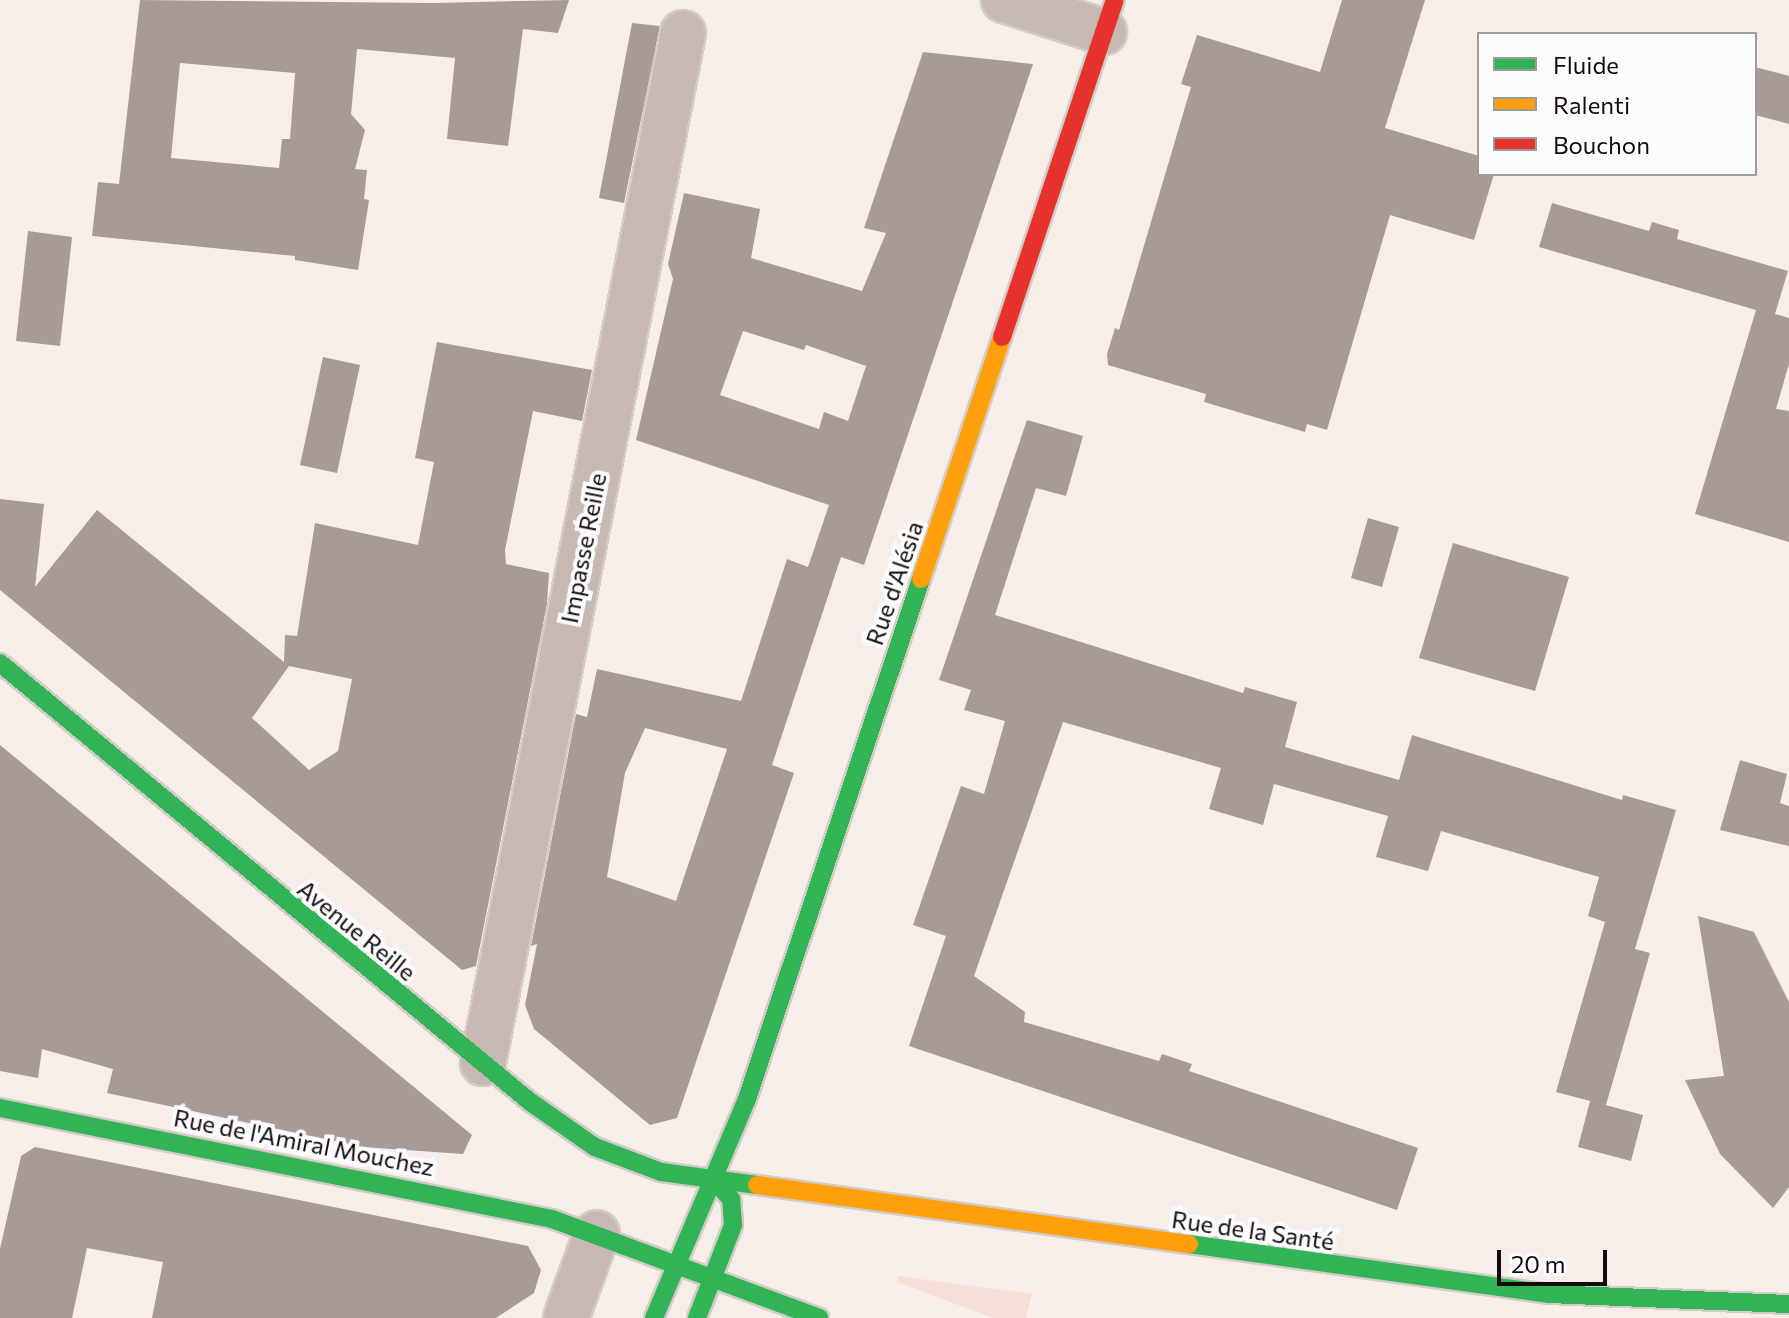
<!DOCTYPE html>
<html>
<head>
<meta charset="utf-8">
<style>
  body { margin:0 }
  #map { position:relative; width:1789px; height:1318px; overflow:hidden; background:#f7eeea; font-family:Commissioner,sans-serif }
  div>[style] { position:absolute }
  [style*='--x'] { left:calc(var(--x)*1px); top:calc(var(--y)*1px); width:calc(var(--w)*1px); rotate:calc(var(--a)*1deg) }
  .green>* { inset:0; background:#f6ded6 }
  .building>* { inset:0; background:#a89b97 }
  .roads { filter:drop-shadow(2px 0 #d2cbc7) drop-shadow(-2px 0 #d2cbc7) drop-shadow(0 2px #d2cbc7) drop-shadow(0 -2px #d2cbc7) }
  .street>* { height:44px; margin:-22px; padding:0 22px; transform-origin:22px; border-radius:22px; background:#c7b8b4 }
  .fast>* { height:18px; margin:-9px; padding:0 9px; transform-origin:9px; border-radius:9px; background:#30b455 }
  .slow>* { height:18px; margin:-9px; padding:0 9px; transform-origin:9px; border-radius:9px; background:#ff9f0a }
  .jam>* { height:18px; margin:-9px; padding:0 9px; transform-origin:9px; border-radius:9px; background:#e5322d }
  span { translate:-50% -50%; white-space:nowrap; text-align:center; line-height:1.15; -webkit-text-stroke:8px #fcfcfc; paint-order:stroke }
  .street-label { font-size:24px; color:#120b09 }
  .legend { position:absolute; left:1477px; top:32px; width:280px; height:144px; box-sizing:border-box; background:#fcfcfc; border:2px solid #9e9c9b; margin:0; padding:10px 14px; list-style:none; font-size:24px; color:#120b09 }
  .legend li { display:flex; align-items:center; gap:16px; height:40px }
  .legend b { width:40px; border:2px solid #9e9c9b }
  .scale { position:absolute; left:1497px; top:1250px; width:110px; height:36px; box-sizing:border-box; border:4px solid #120b09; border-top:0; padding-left:10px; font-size:24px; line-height:28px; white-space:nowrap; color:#120b09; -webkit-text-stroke:6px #fcfcfc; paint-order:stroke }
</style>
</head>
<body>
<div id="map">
  <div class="green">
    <i style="clip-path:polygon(898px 1276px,1032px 1294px,1026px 1318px,993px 1318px,897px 1282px)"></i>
  </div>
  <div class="building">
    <i style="clip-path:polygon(evenodd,140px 0,434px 3px,569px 0,558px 33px,523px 29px,508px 146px,447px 139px,455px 58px,357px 49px,351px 114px,365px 130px,355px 169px,367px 170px,364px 199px,369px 200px,358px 270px,295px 260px,295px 256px,92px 236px,98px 182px,119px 184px,140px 0,180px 63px,295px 73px,290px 139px,282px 139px,279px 168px,171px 158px,180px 63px)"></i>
    <i style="clip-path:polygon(1342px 0,1425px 0,1385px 128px,1479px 156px,1479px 174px,1494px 174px,1474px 240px,1390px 215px,1327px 430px,1307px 424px,1305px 432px,1204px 402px,1206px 394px,1108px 365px,1107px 354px,1115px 328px,1119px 330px,1191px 87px,1181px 84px,1197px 35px,1320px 72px)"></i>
    <i style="clip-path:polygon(632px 23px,660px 26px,624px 203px,599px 198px)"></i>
    <i style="clip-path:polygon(evenodd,923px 52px,1033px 64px,864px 565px,841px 557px,772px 765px,794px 773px,677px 1118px,650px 1125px,534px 1029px,525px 1005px,537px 944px,531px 946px,576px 714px,587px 717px,597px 669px,741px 701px,787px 559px,808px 567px,829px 505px,636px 440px,673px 279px,668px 264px,684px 193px,760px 209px,751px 258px,862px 291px,886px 233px,864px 228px,923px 52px,743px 331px,804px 350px,806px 345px,866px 366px,848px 421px,824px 412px,819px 429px,720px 395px,743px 331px,923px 52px,645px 728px,727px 749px,676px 901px,607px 877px,625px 773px,645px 728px)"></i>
    <i style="clip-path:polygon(1755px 67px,1789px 76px,1789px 124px,1755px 115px)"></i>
    <i style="clip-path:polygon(1552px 203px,1649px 231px,1652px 222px,1679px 230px,1677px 239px,1788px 271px,1775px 314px,1789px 318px,1789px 364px,1776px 409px,1789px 411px,1789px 542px,1695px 514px,1756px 310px,1539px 247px)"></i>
    <i style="clip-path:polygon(28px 231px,72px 237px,60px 346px,16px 341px)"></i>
    <i style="clip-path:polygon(evenodd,437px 342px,592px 370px,582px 421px,533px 411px,505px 550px,506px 564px,549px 573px,547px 604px,476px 966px,462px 970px,0 590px,0 499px,44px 504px,35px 587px,97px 510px,284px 662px,285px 635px,297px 636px,315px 523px,418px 545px,434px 462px,415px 458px,437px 342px,289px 666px,352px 679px,338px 751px,309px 770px,252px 718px,289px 666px)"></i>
    <i style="clip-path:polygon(323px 357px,360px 365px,337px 473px,300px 465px)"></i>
    <i style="clip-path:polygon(1027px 420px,1083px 436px,1066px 496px,1036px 488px,995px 615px,1243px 693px,1245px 687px,1297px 702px,1285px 747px,1343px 764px,1399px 780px,1412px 735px,1622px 800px,1623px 795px,1676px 810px,1635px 949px,1650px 953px,1606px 1105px,1598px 1103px,1643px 1115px,1631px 1161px,1578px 1147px,1590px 1101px,1556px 1092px,1605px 922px,1588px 916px,1599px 877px,1441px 831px,1428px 871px,1376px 857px,1388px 816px,1274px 784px,1263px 825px,1209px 809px,1221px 768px,1063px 722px,974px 976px,1025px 1012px,1024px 1022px,1159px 1061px,1162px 1054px,1192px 1064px,1189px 1071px,1418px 1148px,1397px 1210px,909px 1046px,946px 936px,913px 925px,961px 786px,984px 794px,1005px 721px,964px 710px,971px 690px,939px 680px)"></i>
    <i style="clip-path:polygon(1368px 518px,1399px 527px,1382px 587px,1351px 578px)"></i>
    <i style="clip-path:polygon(1453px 543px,1569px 577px,1535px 691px,1419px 658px)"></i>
    <i style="clip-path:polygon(0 745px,472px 1135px,463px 1154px,363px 1147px,107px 1093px,113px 1069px,42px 1049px,38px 1078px,0 1071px)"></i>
    <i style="clip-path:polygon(1740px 760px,1787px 774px,1780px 803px,1789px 806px,1789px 846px,1720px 830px)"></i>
    <i style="clip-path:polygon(1698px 916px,1754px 932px,1789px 1002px,1789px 1187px,1773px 1208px,1720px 1154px,1685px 1080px,1724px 1076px)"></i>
    <i style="clip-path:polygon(35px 1147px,528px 1246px,541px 1270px,534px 1293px,496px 1318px,152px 1318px,163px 1262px,87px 1248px,72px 1318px,0 1318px,0 1249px,21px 1156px)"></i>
  </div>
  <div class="roads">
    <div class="street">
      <i style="--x:1004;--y:0;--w:105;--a:17.7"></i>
      <i style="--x:483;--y:1063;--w:1049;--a:-79.01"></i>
      <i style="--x:566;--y:1318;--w:90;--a:-70"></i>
    </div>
    <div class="fast">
      <i style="--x:0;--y:663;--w:687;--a:39.62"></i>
      <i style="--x:529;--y:1101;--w:80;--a:34.9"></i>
      <i style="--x:595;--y:1147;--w:71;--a:20.7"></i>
      <i style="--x:661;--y:1172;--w:97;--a:7.7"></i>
      <i style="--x:0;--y:1108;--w:563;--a:11.37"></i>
      <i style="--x:552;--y:1219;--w:285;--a:20.3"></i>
      <i style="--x:1189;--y:1244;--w:363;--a:7.9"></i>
      <i style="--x:1549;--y:1294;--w:240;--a:2.4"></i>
      <i style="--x:654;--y:1318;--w:238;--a:-67"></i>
      <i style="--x:747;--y:1099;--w:548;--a:-71.5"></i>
      <i style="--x:697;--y:1318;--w:100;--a:-68.8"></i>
      <i style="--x:733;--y:1225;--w:26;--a:-94"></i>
      <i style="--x:731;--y:1199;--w:25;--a:-132"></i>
    </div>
    <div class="slow">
      <i style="--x:921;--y:579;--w:255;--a:-71.5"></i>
      <i style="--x:757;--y:1185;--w:436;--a:7.8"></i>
    </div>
    <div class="jam">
      <i style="--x:1002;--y:337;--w:355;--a:-71.5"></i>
    </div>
  </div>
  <div class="street-label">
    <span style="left:583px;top:548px;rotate:-79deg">Impasse Reille</span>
    <span style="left:894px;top:583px;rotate:-71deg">Rue d'Alésia</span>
    <span style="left:357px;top:930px;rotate:39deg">Avenue Reille</span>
    <span style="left:304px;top:1142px;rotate:11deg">Rue de l'Amiral Mouchez</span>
    <span style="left:1253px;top:1230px;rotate:8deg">Rue de la Santé</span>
  </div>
  <ul class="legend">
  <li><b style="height:10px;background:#30b455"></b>Fluide</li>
  <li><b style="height:10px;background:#ff9f0a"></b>Ralenti</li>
  <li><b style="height:10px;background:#e5322d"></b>Bouchon</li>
  </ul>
  <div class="scale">20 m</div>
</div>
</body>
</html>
